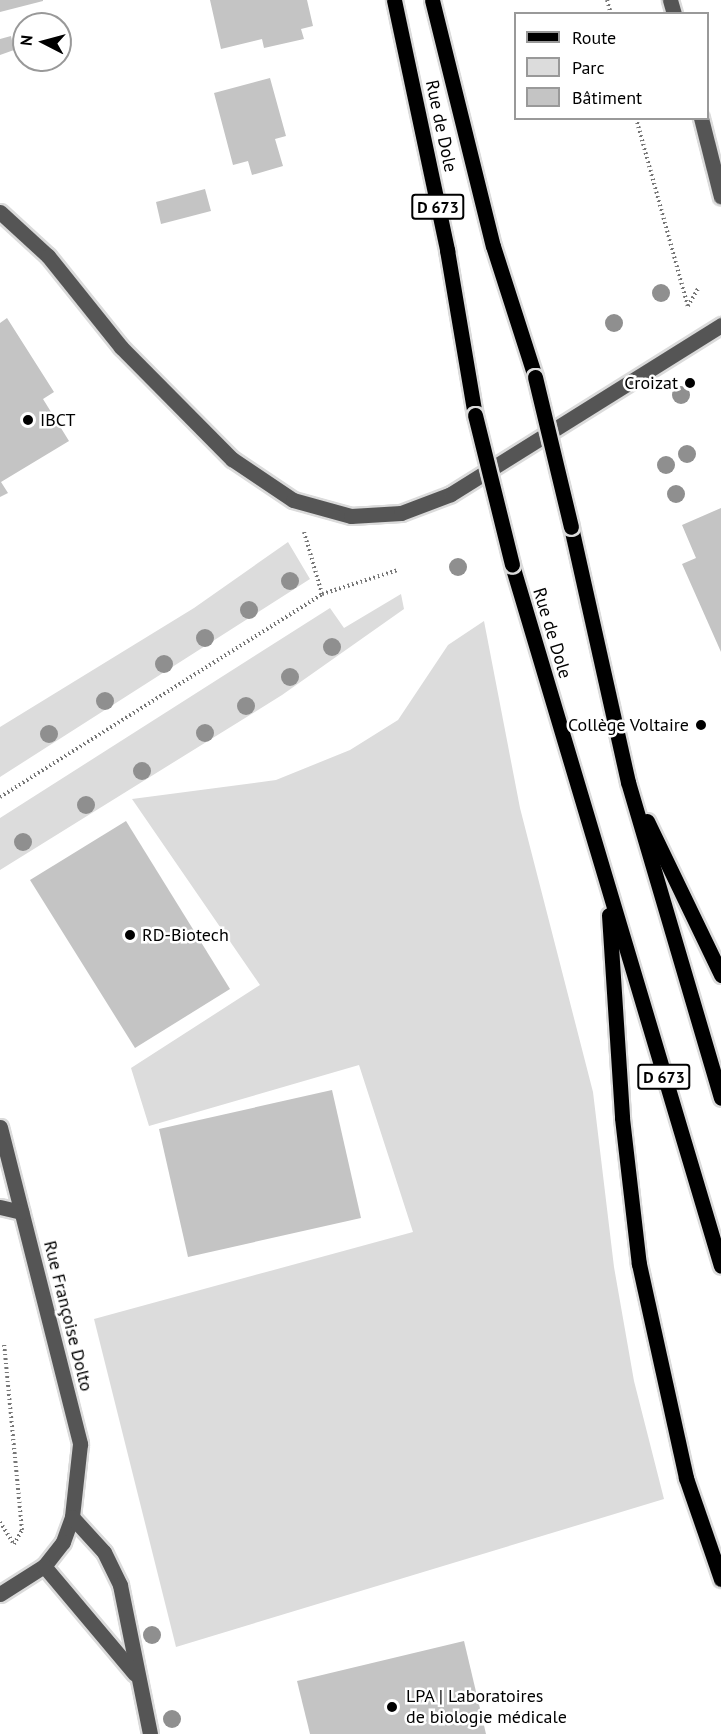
<!DOCTYPE html>
<html>
<head>
<meta charset="utf-8">
<style>
  body { margin:0 }
  #map { position:relative; width:721px; height:1734px; overflow:hidden; background:#fff; font-family:"PT Sans",sans-serif }
  div>[style] { position:absolute }
  [style*='--x'] { left:calc(var(--x)*1px); top:calc(var(--y)*1px); width:calc(var(--w)*1px); rotate:calc(var(--a)*1deg) }
  .green>* { inset:0; background:#dcdcdc }
  .building>* { inset:0; background:#c4c4c4 }
  .path>* { height:4px; margin-top:-2px; transform-origin:0; background:repeating-linear-gradient(90deg,#777 0 1.5px,transparent 0 4.5px) }
  .roads { filter:drop-shadow(2px 0 #dbdbdb) drop-shadow(-2px 0 #dbdbdb) drop-shadow(0 2px #dbdbdb) drop-shadow(0 -2px #dbdbdb) }
  .minor>* { height:15px; margin:-7.5px; padding:0 7.5px; transform-origin:7.5px; border-radius:7.5px; background:#555 }
  .major>* { height:15px; margin:-7.5px; padding:0 7.5px; transform-origin:7.5px; border-radius:7.5px; background:#000 }
  .bridges { filter:drop-shadow(2px 0 #dbdbdb) drop-shadow(-2px 0 #dbdbdb) drop-shadow(0 2px #dbdbdb) drop-shadow(0 -2px #dbdbdb) }
  .major-bridge>* { height:15px; margin:-7.5px; padding:0 7.5px; transform-origin:7.5px; border-radius:7.5px; background:#000 }
  .trees>* { width:18px; height:18px; margin:-9px; border-radius:50%; background:#8f8f8f }
  .dots>* { width:16px; height:16px; translate:-50% -50%; box-sizing:border-box; border:3px solid #fff; border-radius:50% }
  span { translate:-50% -50%; white-space:nowrap; text-align:center; line-height:1.15; -webkit-text-stroke:5px #fff; paint-order:stroke }
  .shield-label span { padding:2px 4px; background:#fff; border:2px solid; border-radius:4px; -webkit-text-stroke-width:0 }
  .shield-label { font-size:16px; color:#000; font-weight:700 }
  .street-label { font-size:18px; color:#000 }
  .poi-label { font-size:18px; color:#000 }
  .right { translate:-100% -50%; text-align:right }
  .left { translate:0 -50%; text-align:left }
  .legend { position:absolute; left:514px; top:12px; width:195px; height:108px; box-sizing:border-box; background:#fff; border:2px solid #999; margin:0; padding:8px 10px; list-style:none; font-size:18px; color:#000 }
  .legend li { display:flex; align-items:center; gap:12px; height:30px }
  .legend b { width:30px; border:2px solid #999 }
  .north { position:absolute; left:12px; top:12px; width:60px; height:60px; box-sizing:border-box; background:#fff; border:2px solid #999; border-radius:50%; rotate:276deg; font-size:16px; font-weight:700; line-height:24px; text-align:center; color:#000 }
  .north::after { content:''; display:block; margin:auto; width:21px; height:27px; background:#000; clip-path:polygon(50% 0,100% 100%,50% 72%,0 100%) }
</style>
</head>
<body>
<div id="map">
  <div class="green">
    <i style="clip-path:polygon(288px 542px,310px 579px,0 777px,0 727px,194px 608px)"></i>
    <i style="clip-path:polygon(401px 594px,404px 609px,282px 695px,0 870px,0 818px,330px 608px,344px 628px)"></i>
    <i style="clip-path:polygon(484px 621px,520px 808px,593px 1092px,614px 1267px,634px 1381px,664px 1499px,176px 1647px,94px 1319px,413px 1232px,359px 1065px,149px 1126px,131px 1068px,260px 985px,132px 799px,276px 780px,350px 750px,398px 720px,448px 645px)"></i>
  </div>
  <div class="building">
    <i style="clip-path:polygon(0 0,43px 0,43px 1px,0 12px)"></i>
    <i style="clip-path:polygon(210px 0,307px 0,313px 26px,301px 29px,304px 39px,264px 48px,262px 39px,221px 49px)"></i>
    <i style="clip-path:polygon(11px 36px,14px 50px,0 55px,0 39px)"></i>
    <i style="clip-path:polygon(270px 78px,286px 136px,275px 139px,283px 166px,252px 175px,248px 161px,233px 165px,214px 93px)"></i>
    <i style="clip-path:polygon(205px 189px,211px 211px,161px 224px,156px 202px)"></i>
    <i style="clip-path:polygon(7px 318px,54px 392px,43px 399px,69px 441px,1px 482px,8px 493px,0 497px,0 323px)"></i>
    <i style="clip-path:polygon(721px 508px,721px 652px,682px 564px,696px 558px,682px 525px)"></i>
    <i style="clip-path:polygon(126px 821px,230px 989px,135px 1048px,30px 880px)"></i>
    <i style="clip-path:polygon(332px 1090px,361px 1218px,188px 1257px,159px 1129px)"></i>
    <i style="clip-path:polygon(464px 1641px,486px 1734px,310px 1734px,297px 1681px)"></i>
  </div>
  <div class="path">
    <i style="--x:607;--y:0;--w:15;--a:74"></i>
    <i style="--x:636;--y:118;--w:196;--a:74.6"></i>
    <i style="--x:688;--y:306;--w:22;--a:-60"></i>
    <i style="--x:304;--y:532;--w:65;--a:73.8"></i>
    <i style="--x:0;--y:797;--w:381;--a:-32.2"></i>
    <i style="--x:322;--y:594;--w:80;--a:-17.5"></i>
    <i style="--x:0;--y:1522;--w:26;--a:58"></i>
    <i style="--x:14;--y:1544;--w:16;--a:-60"></i>
    <i style="--x:22;--y:1530;--w:188;--a:-95.5"></i>
  </div>
  <div class="roads">
    <div class="minor">
      <i style="--x:670;--y:0;--w:15;--a:74"></i>
      <i style="--x:701;--y:118;--w:81;--a:75.8"></i>
      <i style="--x:0;--y:212;--w:65;--a:42.5"></i>
      <i style="--x:48;--y:256;--w:117;--a:51.3"></i>
      <i style="--x:121;--y:347;--w:158;--a:45.3"></i>
      <i style="--x:232;--y:459;--w:73;--a:33.9"></i>
      <i style="--x:293;--y:500;--w:60;--a:15.4"></i>
      <i style="--x:351;--y:516;--w:50;--a:-3.4"></i>
      <i style="--x:401;--y:513;--w:53;--a:-20.8"></i>
      <i style="--x:451;--y:494;--w:319;--a:-32"></i>
      <i style="--x:0;--y:1127;--w:327;--a:75.8"></i>
      <i style="--x:80;--y:1444;--w:73;--a:96.3"></i>
      <i style="--x:72;--y:1517;--w:27;--a:110"></i>
      <i style="--x:63;--y:1542;--w:31;--a:128"></i>
      <i style="--x:44;--y:1566;--w:52;--a:147.5"></i>
      <i style="--x:0;--y:1207;--w:22;--a:13"></i>
      <i style="--x:72;--y:1517;--w:47;--a:47.6"></i>
      <i style="--x:104;--y:1552;--w:37;--a:64"></i>
      <i style="--x:120;--y:1585;--w:152;--a:78.6"></i>
      <i style="--x:44;--y:1566;--w:141;--a:49.9"></i>
    </div>
    <div class="major">
      <i style="--x:394;--y:0;--w:256;--a:78"></i>
      <i style="--x:447;--y:250;--w:167;--a:80.4"></i>
      <i style="--x:432;--y:0;--w:253;--a:76.1"></i>
      <i style="--x:493;--y:246;--w:138;--a:72.2"></i>
      <i style="--x:571;--y:527;--w:261;--a:77.4"></i>
      <i style="--x:628;--y:782;--w:329;--a:73.6"></i>
      <i style="--x:512;--y:565;--w:731;--a:73.4"></i>
      <i style="--x:647;--y:821;--w:171;--a:64.3"></i>
      <i style="--x:609;--y:915;--w:203;--a:86.3"></i>
      <i style="--x:622;--y:1118;--w:147;--a:83.4"></i>
      <i style="--x:639;--y:1264;--w:219;--a:77.6"></i>
      <i style="--x:686;--y:1478;--w:107;--a:70.9"></i>
    </div>
  </div>
  <div class="bridges">
    <div class="major-bridge">
      <i style="--x:535;--y:377;--w:154;--a:76.5"></i>
      <i style="--x:475;--y:415;--w:154;--a:76.1"></i>
    </div>
  </div>
  <div class="trees">
    <i style="left:661px;top:293px"></i>
    <i style="left:614px;top:323px"></i>
    <i style="left:681px;top:395px"></i>
    <i style="left:687px;top:454px"></i>
    <i style="left:666px;top:465px"></i>
    <i style="left:676px;top:494px"></i>
    <i style="left:458px;top:567px"></i>
    <i style="left:290px;top:581px"></i>
    <i style="left:249px;top:610px"></i>
    <i style="left:205px;top:638px"></i>
    <i style="left:332px;top:647px"></i>
    <i style="left:164px;top:664px"></i>
    <i style="left:290px;top:677px"></i>
    <i style="left:105px;top:701px"></i>
    <i style="left:246px;top:706px"></i>
    <i style="left:205px;top:733px"></i>
    <i style="left:49px;top:734px"></i>
    <i style="left:142px;top:771px"></i>
    <i style="left:86px;top:805px"></i>
    <i style="left:23px;top:842px"></i>
    <i style="left:152px;top:1635px"></i>
    <i style="left:172px;top:1719px"></i>
  </div>
  <div class="dots">
    <i style="left:690px;top:383px;background:#000"></i>
    <i style="left:28px;top:420px;background:#000"></i>
    <i style="left:701px;top:725px;background:#000"></i>
    <i style="left:130px;top:935px;background:#000"></i>
    <i style="left:392px;top:1707px;background:#000"></i>
  </div>
  <div class="shield-label">
    <span style="left:438px;top:207px">D 673</span>
    <span style="left:664px;top:1077px">D 673</span>
  </div>
  <div class="street-label">
    <span style="left:441px;top:126px;rotate:78deg">Rue de Dole</span>
    <span style="left:552px;top:633px;rotate:73deg">Rue de Dole</span>
    <span style="left:68px;top:1316px;rotate:76deg">Rue Françoise Dolto</span>
  </div>
  <div class="poi-label">
    <span class="right" style="left:678px;top:383px">Croizat</span>
    <span class="left" style="left:40px;top:420px">IBCT</span>
    <span class="right" style="left:689px;top:725px">Collège Voltaire</span>
    <span class="left" style="left:142px;top:935px">RD-Biotech</span>
    <span class="left" style="left:406px;top:1707px">LPA | Laboratoires<br>de biologie médicale</span>
  </div>
  <ul class="legend">
  <li><b style="height:8px;background:#000"></b>Route</li>
  <li><b style="height:16px;background:#dcdcdc"></b>Parc</li>
  <li><b style="height:16px;background:#c4c4c4"></b>Bâtiment</li>
  </ul>
  <div class="north">N</div>
</div>
</body>
</html>
